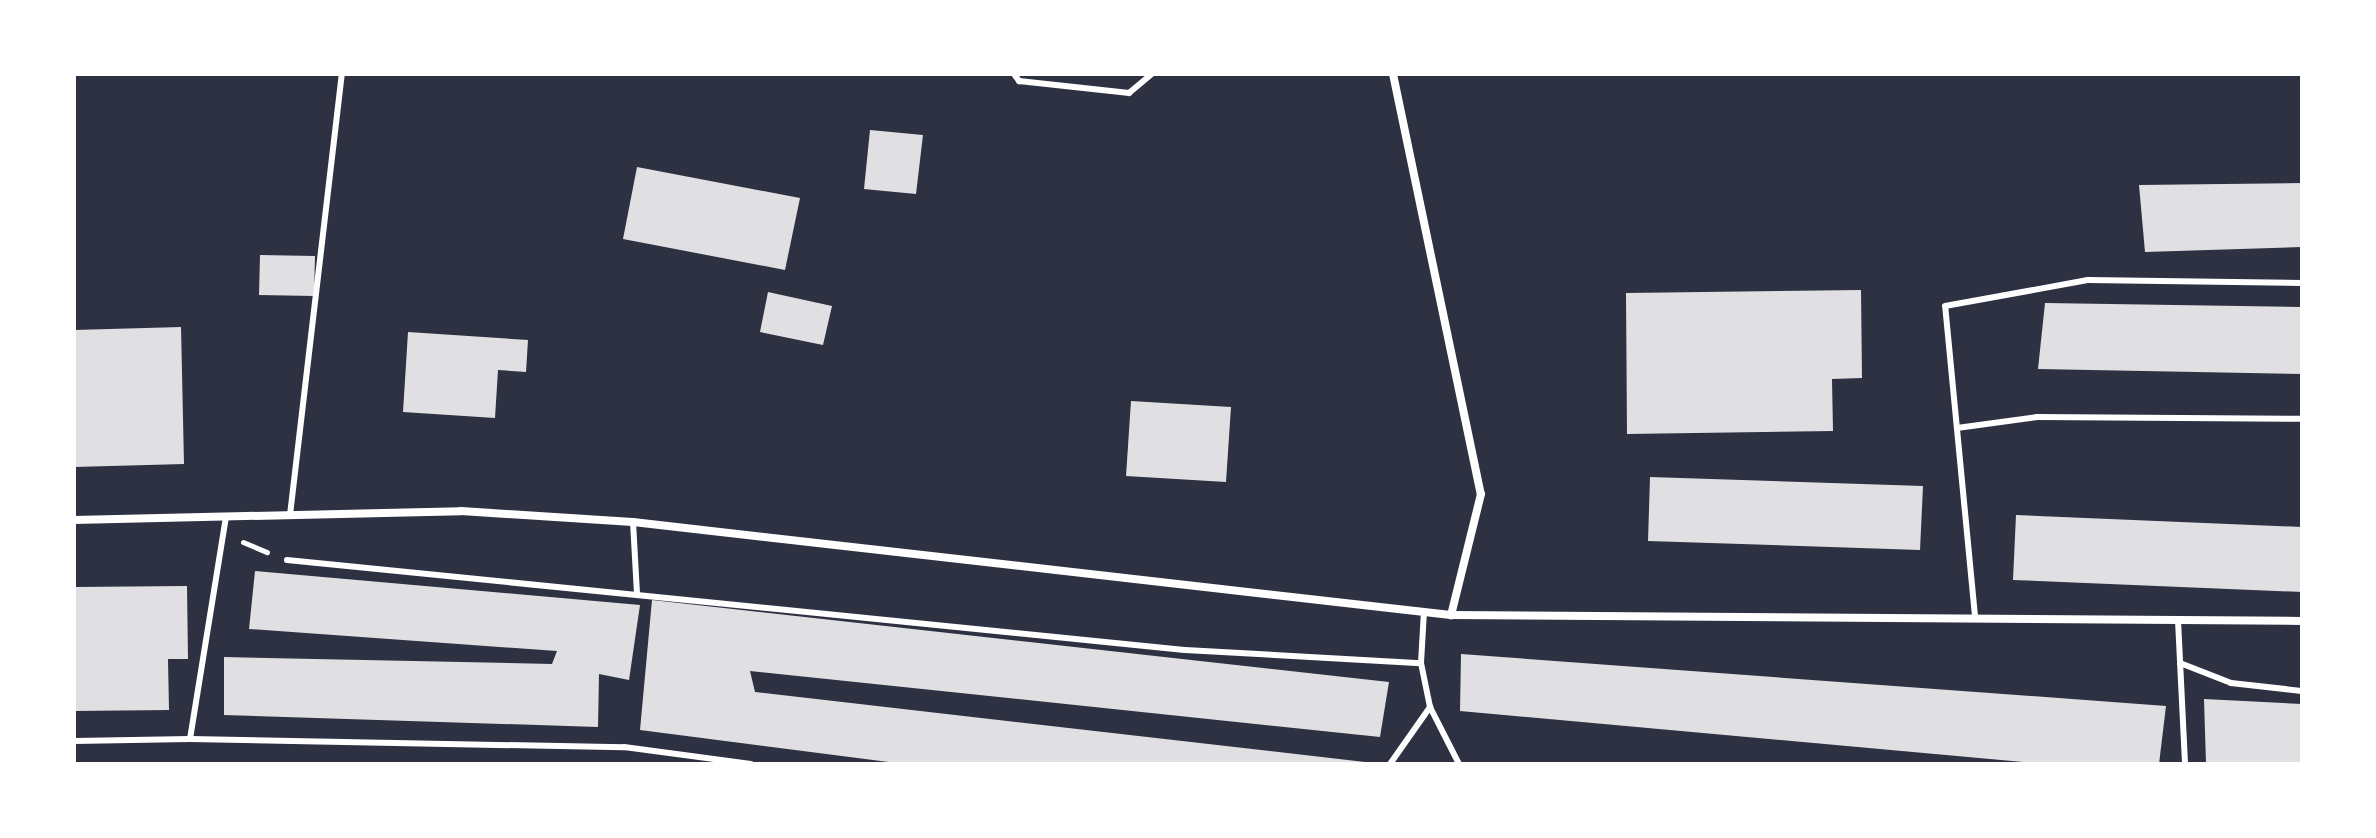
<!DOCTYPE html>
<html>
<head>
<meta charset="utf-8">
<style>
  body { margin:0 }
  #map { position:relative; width:2376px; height:838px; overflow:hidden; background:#2d3142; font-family:Lora,serif }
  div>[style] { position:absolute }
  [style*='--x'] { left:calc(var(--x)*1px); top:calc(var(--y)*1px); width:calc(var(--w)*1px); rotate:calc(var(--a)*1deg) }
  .building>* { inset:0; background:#e0e0e3 }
  .path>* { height:5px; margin:-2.5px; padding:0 2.5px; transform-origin:2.5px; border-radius:2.5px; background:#fff }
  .service>* { height:6px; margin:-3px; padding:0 3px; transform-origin:3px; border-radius:3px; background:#fff }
  .minor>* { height:8px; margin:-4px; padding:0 4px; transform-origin:4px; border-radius:4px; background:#fff }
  span { translate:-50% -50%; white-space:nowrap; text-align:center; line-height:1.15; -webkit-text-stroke:6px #fff; paint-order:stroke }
  .frame { position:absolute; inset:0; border:76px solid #fff; pointer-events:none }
</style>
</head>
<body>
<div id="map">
  <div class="building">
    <i style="clip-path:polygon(870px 130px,923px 135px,916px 194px,864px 189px)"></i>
    <i style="clip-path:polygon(637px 167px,800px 198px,785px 270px,623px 239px)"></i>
    <i style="clip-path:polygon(2302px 183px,2302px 247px,2145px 252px,2139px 185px)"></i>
    <i style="clip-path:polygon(260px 255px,315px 256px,314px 296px,259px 295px)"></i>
    <i style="clip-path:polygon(1861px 290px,1862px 378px,1832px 379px,1833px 431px,1627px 434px,1626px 293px)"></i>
    <i style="clip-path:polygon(768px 292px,832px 306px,823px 345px,760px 332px)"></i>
    <i style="clip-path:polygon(2045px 303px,2302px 307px,2302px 374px,2038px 369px)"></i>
    <i style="clip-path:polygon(181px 327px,184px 464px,74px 467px,74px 330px)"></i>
    <i style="clip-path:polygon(408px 332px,528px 340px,526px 372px,498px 370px,495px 418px,403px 412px)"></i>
    <i style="clip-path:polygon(1131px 401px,1231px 407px,1226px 482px,1126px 476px)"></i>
    <i style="clip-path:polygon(1650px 477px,1923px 486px,1920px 550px,1648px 541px)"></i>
    <i style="clip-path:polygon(2016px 515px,2302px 527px,2302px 592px,2013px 580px)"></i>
    <i style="clip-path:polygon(255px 571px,640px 605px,629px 680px,599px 674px,598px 727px,224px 715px,224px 657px,552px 664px,557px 651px,249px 629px)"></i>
    <i style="clip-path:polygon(187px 586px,188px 659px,168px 659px,169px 710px,74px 711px,74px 587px)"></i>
    <i style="clip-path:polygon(652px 600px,1389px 682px,1380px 737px,750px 671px,755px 692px,1365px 762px,904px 764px,640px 730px)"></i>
    <i style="clip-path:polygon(1461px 654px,2166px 706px,2159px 764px,2046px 764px,1460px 711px)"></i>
    <i style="clip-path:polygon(2204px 699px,2302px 704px,2302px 764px,2206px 764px)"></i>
  </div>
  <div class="path">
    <i style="--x:243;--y:542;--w:26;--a:23"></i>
  </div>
  <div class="service">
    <i style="--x:1014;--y:74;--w:9;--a:54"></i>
    <i style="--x:1019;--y:81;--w:111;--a:6.2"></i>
    <i style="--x:1129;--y:93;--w:30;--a:-40"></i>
    <i style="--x:1957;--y:428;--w:81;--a:-7.8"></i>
    <i style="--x:2037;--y:417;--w:265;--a:0.4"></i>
    <i style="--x:290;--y:515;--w:444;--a:-83.3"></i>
    <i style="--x:633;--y:522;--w:72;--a:86.8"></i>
    <i style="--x:287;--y:560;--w:902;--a:5.72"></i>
    <i style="--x:1185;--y:650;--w:236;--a:3.2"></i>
    <i style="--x:1424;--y:611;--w:52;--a:93.3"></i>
    <i style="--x:1421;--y:663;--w:45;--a:78.4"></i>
    <i style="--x:1430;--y:707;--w:64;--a:63"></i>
    <i style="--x:1975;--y:616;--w:311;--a:-95.5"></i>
    <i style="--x:1945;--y:306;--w:145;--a:-10.3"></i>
    <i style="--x:2088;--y:280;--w:214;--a:0.8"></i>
    <i style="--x:2178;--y:620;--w:144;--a:87.2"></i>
    <i style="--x:2180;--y:663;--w:55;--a:21.4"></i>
    <i style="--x:2231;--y:683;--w:71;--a:6.4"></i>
    <i style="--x:190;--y:739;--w:434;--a:1.1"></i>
    <i style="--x:624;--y:747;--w:128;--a:7.6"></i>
    <i style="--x:74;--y:741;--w:116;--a:-1"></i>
    <i style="--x:190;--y:739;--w:225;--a:-80.8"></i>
    <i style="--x:1390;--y:764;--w:70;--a:-54.9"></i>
  </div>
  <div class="minor">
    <i style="--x:1393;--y:74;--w:429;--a:78.2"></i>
    <i style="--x:1481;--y:494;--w:125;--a:103.9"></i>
    <i style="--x:74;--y:520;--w:387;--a:-1.3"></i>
    <i style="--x:461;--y:511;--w:172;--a:3.7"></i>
    <i style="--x:633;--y:522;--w:823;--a:6.49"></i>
    <i style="--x:1451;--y:615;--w:851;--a:0.4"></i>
  </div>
  <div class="frame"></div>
</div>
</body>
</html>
